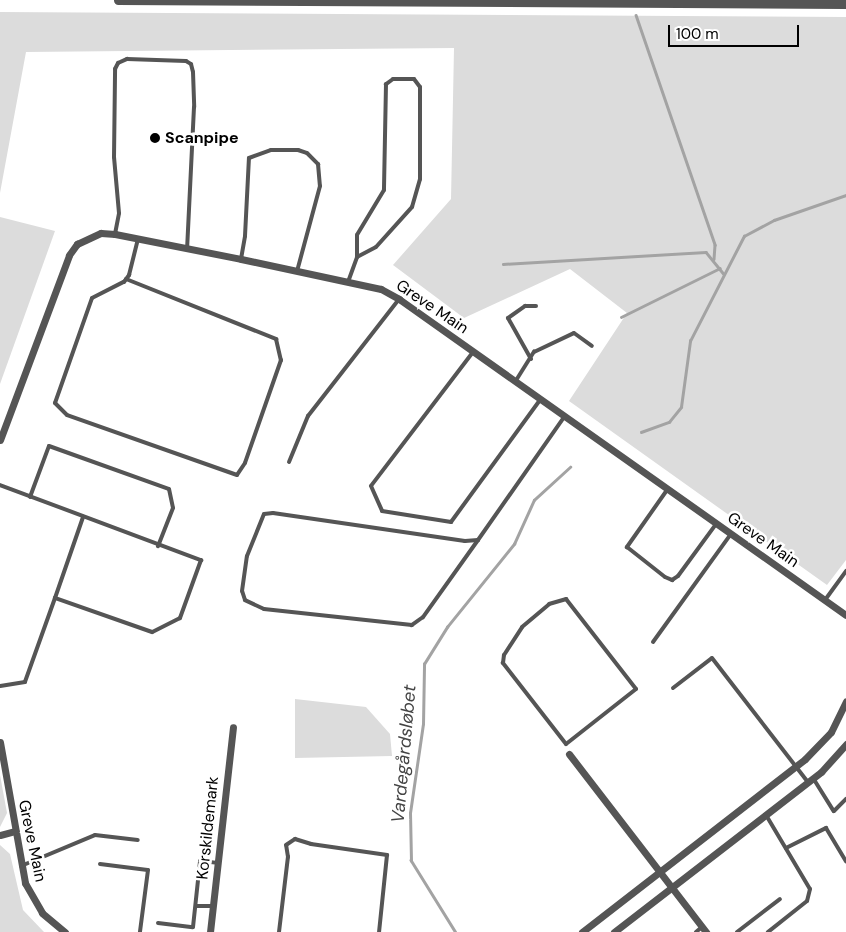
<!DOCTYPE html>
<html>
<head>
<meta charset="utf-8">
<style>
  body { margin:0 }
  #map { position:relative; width:846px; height:932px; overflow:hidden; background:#fff; font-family:"DM Sans",sans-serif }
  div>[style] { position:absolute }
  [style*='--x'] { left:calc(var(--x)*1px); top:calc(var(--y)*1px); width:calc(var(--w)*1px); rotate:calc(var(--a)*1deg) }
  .green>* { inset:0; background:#dcdcdc }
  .stream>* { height:2.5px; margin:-1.25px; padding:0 1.25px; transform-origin:1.25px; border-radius:1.25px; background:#a3a3a3 }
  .service>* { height:4px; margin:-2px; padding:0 2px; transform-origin:2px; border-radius:2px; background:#555 }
  .minor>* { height:7px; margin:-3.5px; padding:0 3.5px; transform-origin:3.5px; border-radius:3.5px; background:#555 }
  .tertiary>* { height:9px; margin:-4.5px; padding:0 4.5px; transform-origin:4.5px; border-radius:4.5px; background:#555 }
  .dots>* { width:14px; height:14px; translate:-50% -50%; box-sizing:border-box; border:2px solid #fff; border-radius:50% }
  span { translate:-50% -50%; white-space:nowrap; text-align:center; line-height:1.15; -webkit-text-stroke:5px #fff; paint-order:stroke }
  .poi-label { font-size:16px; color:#000; font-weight:700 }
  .left { translate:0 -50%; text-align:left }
  .street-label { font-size:16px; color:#000 }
  .water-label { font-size:18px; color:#444; font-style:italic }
  .scale { position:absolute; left:668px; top:25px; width:131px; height:22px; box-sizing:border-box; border:2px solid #000; border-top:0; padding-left:6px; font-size:15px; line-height:18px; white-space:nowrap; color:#000; -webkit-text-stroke:4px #fff; paint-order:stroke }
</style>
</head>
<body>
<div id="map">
  <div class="green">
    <i style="clip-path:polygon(0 12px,846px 17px,846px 560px,827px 585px,569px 401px,627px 313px,570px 269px,464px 318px,393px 265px,451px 199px,454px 48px,26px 52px,0 193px)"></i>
    <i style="clip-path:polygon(0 217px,55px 231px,0 384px)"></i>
    <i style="clip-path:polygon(295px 699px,366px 707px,390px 734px,392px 756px,295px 758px)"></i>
    <i style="clip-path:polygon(0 775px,7px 813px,0 827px)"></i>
    <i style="clip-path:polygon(0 845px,10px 854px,23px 910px,44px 932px,0 932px)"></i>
  </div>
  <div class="stream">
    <i style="--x:636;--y:15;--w:243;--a:71"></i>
    <i style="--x:715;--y:245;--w:14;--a:94"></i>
    <i style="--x:503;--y:264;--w:203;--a:-3.4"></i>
    <i style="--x:706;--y:252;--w:27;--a:51"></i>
    <i style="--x:621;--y:317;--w:110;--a:-26.3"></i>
    <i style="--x:641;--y:432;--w:30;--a:-20"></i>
    <i style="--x:669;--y:422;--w:19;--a:-51"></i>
    <i style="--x:681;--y:407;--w:67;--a:-82.2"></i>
    <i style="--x:690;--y:341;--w:118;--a:-62.8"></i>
    <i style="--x:744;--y:236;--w:34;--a:-28"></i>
    <i style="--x:774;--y:220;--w:76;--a:-19.1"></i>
    <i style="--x:455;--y:932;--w:84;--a:-121.8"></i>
    <i style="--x:411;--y:861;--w:48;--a:-91.2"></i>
    <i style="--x:410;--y:813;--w:90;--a:-81.7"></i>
    <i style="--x:423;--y:724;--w:60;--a:-89"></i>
    <i style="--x:424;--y:664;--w:44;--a:-58.1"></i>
    <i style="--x:447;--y:627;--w:107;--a:-51.1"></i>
    <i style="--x:514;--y:544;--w:48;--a:-65.6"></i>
    <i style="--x:534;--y:500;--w:49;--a:-42.5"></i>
  </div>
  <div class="service">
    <i style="--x:115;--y:234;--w:21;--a:-79"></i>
    <i style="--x:119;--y:213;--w:56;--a:-95.1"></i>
    <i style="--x:114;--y:157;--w:88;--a:-89.3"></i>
    <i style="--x:115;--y:69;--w:7;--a:-63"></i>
    <i style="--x:118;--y:63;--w:10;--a:-24"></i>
    <i style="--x:127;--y:59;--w:59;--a:1.9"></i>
    <i style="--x:186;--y:61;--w:6;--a:31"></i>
    <i style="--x:191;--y:64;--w:8;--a:76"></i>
    <i style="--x:193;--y:72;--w:35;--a:88"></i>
    <i style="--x:194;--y:107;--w:141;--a:92.8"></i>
    <i style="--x:241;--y:259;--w:23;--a:-80"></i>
    <i style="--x:245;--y:236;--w:78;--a:-87.1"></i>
    <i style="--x:249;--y:158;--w:23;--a:-20"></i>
    <i style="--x:271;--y:150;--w:27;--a:0"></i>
    <i style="--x:298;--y:150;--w:9;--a:18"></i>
    <i style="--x:307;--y:153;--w:16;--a:45"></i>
    <i style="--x:318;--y:164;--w:22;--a:85"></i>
    <i style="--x:320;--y:186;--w:88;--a:105.1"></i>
    <i style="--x:126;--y:279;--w:162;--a:21.8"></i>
    <i style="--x:276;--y:339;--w:22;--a:77"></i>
    <i style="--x:281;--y:360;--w:109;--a:109.3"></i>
    <i style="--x:245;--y:463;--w:14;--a:124"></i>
    <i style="--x:237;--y:475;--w:180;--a:-160.6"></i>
    <i style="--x:67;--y:415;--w:17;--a:-135"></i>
    <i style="--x:55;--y:403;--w:111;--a:-70.6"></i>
    <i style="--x:92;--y:298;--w:36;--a:-27"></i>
    <i style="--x:124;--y:282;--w:9;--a:-54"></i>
    <i style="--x:129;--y:275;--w:37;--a:-76"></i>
    <i style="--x:348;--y:282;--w:27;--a:-70"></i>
    <i style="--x:357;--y:257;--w:21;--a:-28"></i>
    <i style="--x:376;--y:247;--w:54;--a:-48"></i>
    <i style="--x:412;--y:207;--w:29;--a:-74"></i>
    <i style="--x:420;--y:179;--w:92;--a:-90"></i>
    <i style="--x:420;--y:87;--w:10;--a:-127"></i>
    <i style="--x:414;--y:79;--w:21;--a:180"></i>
    <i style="--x:393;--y:79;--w:9;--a:144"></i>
    <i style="--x:386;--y:84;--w:106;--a:91.1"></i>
    <i style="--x:384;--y:190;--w:52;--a:121"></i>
    <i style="--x:357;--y:235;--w:22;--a:90"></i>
    <i style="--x:473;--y:352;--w:168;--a:127.3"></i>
    <i style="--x:371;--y:486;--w:27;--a:66"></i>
    <i style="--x:382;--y:511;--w:70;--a:9.1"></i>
    <i style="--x:451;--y:522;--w:151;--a:-53.9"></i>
    <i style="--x:531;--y:359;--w:47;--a:-119.3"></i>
    <i style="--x:508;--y:318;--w:21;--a:-35"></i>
    <i style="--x:525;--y:306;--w:11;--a:0"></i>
    <i style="--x:515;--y:382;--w:36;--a:-58"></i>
    <i style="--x:534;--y:352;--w:44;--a:-25.4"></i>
    <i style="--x:574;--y:333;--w:22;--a:36"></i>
    <i style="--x:289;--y:462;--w:50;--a:-67.6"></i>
    <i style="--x:308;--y:416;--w:148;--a:-52.1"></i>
    <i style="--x:0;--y:485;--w:215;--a:20.5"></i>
    <i style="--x:201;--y:560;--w:62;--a:109.9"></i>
    <i style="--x:180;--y:618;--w:31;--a:153"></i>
    <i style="--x:152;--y:632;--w:103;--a:-160.7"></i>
    <i style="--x:55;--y:598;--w:89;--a:109.7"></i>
    <i style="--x:25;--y:682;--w:25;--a:171"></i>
    <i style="--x:667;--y:490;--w:70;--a:125.1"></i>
    <i style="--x:627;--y:547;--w:48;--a:38.3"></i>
    <i style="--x:665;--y:577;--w:8;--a:23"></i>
    <i style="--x:672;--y:580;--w:7;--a:-34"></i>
    <i style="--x:678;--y:576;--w:64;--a:-53.8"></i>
    <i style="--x:30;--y:497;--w:54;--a:-69.6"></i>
    <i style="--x:49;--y:446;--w:127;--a:19.7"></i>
    <i style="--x:169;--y:489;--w:19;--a:78"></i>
    <i style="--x:173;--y:508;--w:41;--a:111.5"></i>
    <i style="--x:478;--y:540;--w:95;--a:125.5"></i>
    <i style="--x:423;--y:617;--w:14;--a:144"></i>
    <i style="--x:412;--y:625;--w:149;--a:-173.8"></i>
    <i style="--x:264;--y:609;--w:21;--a:-155"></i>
    <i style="--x:245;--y:600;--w:9;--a:-108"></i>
    <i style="--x:242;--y:591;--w:35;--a:-82"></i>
    <i style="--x:247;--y:556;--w:45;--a:-68"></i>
    <i style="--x:264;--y:514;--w:9;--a:-6"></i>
    <i style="--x:273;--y:513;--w:194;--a:8.3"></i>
    <i style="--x:465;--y:541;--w:13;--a:-4"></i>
    <i style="--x:478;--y:540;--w:150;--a:-55"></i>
    <i style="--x:55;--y:598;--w:86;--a:-70.9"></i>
    <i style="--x:566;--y:599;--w:114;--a:52.1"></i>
    <i style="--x:636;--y:689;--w:89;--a:141.8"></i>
    <i style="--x:566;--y:744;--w:103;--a:-127.9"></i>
    <i style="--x:503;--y:663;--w:8;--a:-83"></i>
    <i style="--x:504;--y:655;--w:33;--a:-57"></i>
    <i style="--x:522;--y:627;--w:35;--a:-40"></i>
    <i style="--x:549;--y:604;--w:18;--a:-16"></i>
    <i style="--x:825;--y:600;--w:36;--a:-54"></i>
    <i style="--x:653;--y:642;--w:133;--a:-54.2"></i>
    <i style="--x:673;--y:688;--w:49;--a:-37.6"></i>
    <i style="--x:712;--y:658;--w:157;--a:52.3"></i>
    <i style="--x:813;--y:778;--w:39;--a:58"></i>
    <i style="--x:834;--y:811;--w:17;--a:-45"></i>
    <i style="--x:766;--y:815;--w:86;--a:59.3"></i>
    <i style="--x:810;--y:889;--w:12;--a:104"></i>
    <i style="--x:807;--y:901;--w:50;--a:141.5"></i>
    <i style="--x:786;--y:848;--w:45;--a:-26.6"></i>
    <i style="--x:826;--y:828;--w:39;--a:59"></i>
    <i style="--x:100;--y:864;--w:48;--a:7.1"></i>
    <i style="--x:148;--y:870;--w:63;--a:97.4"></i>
    <i style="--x:21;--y:866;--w:80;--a:-22.7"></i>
    <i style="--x:95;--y:835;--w:43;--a:6.6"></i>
    <i style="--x:196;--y:906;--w:17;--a:0"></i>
    <i style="--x:158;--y:923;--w:35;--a:7"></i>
    <i style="--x:193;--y:927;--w:66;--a:-83.9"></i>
    <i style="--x:200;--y:861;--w:18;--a:6"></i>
    <i style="--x:279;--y:932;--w:76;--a:-83.2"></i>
    <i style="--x:288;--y:857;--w:12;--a:-99"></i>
    <i style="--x:286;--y:845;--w:11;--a:-34"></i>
    <i style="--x:295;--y:839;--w:17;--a:17"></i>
    <i style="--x:311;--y:844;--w:77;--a:8.2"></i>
    <i style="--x:387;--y:855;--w:77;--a:95.9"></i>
    <i style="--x:696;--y:932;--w:8;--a:-40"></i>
    <i style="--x:737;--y:932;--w:54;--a:-37.5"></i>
  </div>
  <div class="minor">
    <i style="--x:0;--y:440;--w:197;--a:-69.5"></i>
    <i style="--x:69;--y:255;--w:14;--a:-54"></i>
    <i style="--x:77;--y:244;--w:26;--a:-25"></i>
    <i style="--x:101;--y:233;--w:14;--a:4"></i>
    <i style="--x:115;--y:234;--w:128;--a:11.2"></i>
    <i style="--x:241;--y:259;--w:143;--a:12.1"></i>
    <i style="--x:381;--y:289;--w:21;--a:29"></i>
    <i style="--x:399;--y:299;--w:547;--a:35.26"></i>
    <i style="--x:0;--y:742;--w:143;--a:79.9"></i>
    <i style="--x:25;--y:883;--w:34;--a:60"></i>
    <i style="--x:42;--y:913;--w:30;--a:40"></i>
    <i style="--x:569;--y:754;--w:225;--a:52.4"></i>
    <i style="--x:0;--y:835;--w:16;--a:-15"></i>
    <i style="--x:210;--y:932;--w:206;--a:-83.6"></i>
    <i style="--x:582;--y:932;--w:282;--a:-37.8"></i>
    <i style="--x:805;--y:759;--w:37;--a:-46"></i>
    <i style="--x:831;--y:732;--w:34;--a:-64"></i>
    <i style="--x:614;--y:932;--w:262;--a:-37.7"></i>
    <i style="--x:821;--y:772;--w:38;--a:-48"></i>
  </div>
  <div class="tertiary">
    <i style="--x:118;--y:0;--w:728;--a:0.31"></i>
  </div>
  <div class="dots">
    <i style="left:155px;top:138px;background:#000"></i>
  </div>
  <div class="poi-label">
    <span class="left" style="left:165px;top:138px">Scanpipe</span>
  </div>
  <div class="street-label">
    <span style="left:432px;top:307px;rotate:34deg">Greve Main</span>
    <span style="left:763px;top:540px;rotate:35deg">Greve Main</span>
    <span style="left:208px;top:828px;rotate:-84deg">Korskildemark</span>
    <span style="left:32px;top:841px;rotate:78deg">Greve Main</span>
  </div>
  <div class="water-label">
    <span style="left:404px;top:754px;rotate:-85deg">Vardegårdsløbet</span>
  </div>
  <div class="scale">100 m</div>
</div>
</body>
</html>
